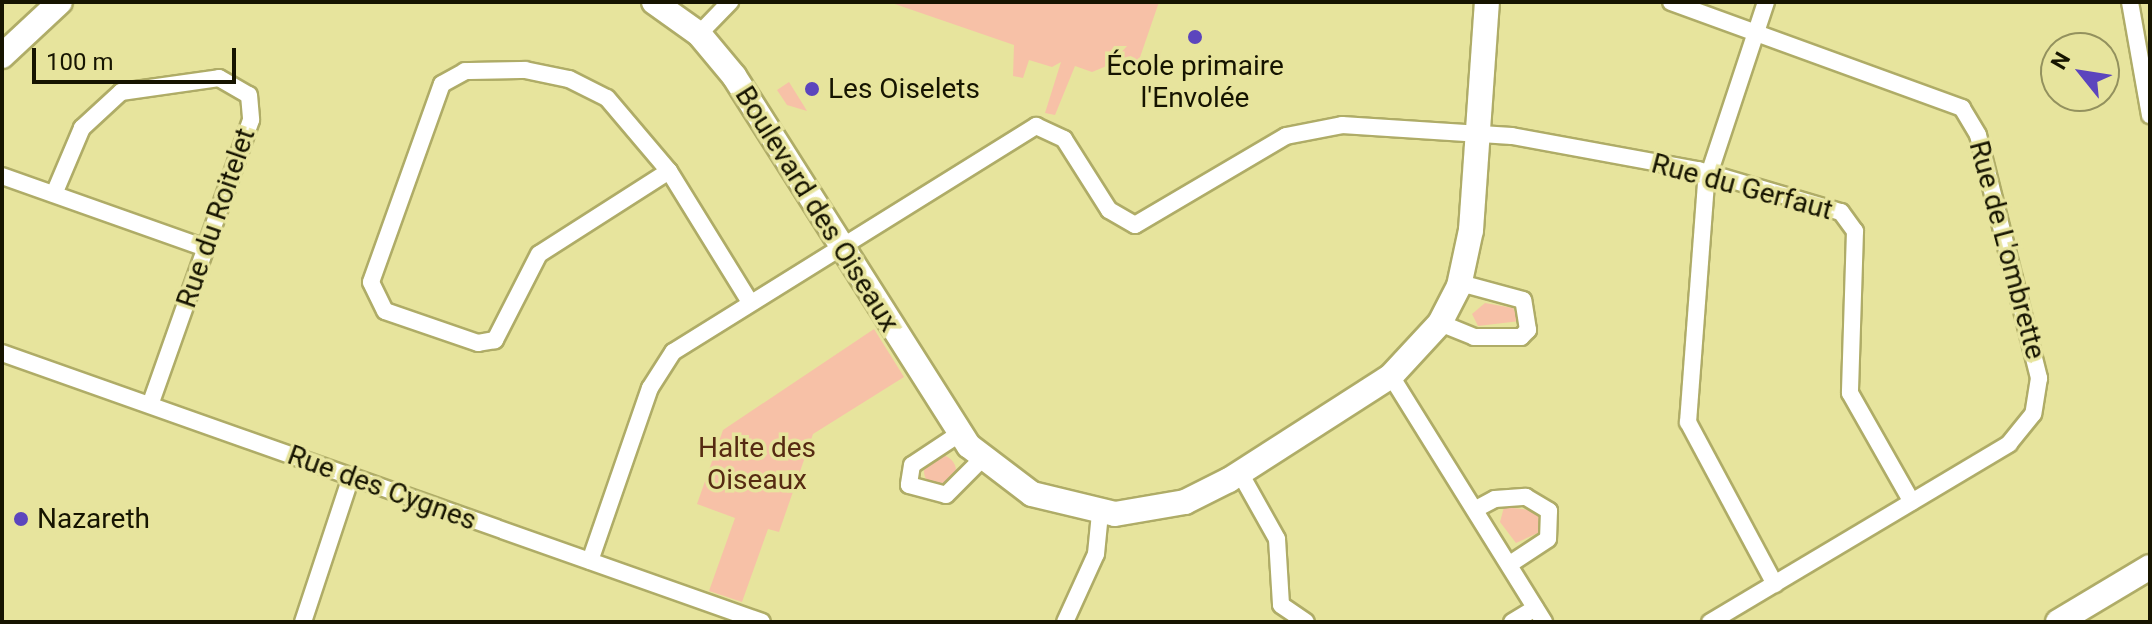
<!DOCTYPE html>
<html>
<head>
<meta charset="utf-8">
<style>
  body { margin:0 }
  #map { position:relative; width:2152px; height:624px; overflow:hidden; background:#e7e49d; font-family:Roboto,sans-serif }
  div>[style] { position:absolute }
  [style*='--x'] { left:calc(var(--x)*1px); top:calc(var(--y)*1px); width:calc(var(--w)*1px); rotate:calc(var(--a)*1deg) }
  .green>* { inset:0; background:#f7c1a7 }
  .round { border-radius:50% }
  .roads { filter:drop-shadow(2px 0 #afac67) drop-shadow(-2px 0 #afac67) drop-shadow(0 2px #afac67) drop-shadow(0 -2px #afac67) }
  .street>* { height:16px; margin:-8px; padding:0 8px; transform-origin:8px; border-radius:8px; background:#fff }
  .secondary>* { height:24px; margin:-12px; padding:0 12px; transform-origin:12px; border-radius:12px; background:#fff }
  .dots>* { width:22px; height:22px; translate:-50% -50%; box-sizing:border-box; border:4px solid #e7e49d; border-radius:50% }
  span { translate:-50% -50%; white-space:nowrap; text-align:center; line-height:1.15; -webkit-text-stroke:7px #e7e49d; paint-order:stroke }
  .poi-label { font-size:28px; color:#161400 }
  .left { translate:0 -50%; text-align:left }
  .street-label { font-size:28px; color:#161400 }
  .park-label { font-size:28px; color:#562a12 }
  .frame { position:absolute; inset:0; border:4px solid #161400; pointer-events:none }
  .north { position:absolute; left:2040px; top:32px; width:80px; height:80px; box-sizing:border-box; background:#e7e49d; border:2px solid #93915e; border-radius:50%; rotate:300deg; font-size:22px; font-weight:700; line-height:32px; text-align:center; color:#161400 }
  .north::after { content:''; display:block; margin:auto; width:28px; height:36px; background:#5c45bd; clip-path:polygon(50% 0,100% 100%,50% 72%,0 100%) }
  .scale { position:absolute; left:32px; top:48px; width:204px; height:36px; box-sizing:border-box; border:4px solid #161400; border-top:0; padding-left:10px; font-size:24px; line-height:28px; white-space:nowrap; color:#161400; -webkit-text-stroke:6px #e7e49d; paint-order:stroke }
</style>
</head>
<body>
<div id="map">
  <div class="green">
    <i style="clip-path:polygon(889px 2px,1159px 2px,1137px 66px,1131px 56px,1092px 72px,1075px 66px,1055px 115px,1045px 113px,1061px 62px,1052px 67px,1029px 60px,1023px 78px,1013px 76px,1014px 45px)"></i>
    <i style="clip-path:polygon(789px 82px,804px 106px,807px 111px,787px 105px,777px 90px)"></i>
    <i style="clip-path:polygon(1485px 303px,1513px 308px,1520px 321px,1478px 326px,1472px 314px)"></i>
    <i style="clip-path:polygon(874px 329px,904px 377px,813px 434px,779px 532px,768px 529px,742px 602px,709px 591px,735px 518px,697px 504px,723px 430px)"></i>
    <i class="round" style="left:924px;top:455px;width:32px;height:32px"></i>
    <i style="clip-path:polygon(1504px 507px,1538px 511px,1540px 532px,1516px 543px,1500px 522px)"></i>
  </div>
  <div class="roads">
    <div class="street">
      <i style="--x:1671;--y:2;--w:310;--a:20"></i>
      <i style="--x:1962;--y:108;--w:31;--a:59"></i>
      <i style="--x:1978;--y:135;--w:251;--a:75.9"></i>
      <i style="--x:2039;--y:378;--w:36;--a:99"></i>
      <i style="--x:2033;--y:414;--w:38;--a:129"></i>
      <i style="--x:2009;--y:444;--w:348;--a:149.2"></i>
      <i style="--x:1766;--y:2;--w:191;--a:108.3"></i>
      <i style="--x:1706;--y:183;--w:240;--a:94.3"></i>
      <i style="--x:1688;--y:422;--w:184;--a:61.8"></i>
      <i style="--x:2130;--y:2;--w:115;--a:80"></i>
      <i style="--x:699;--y:34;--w:45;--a:-45.9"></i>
      <i style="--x:525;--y:70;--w:45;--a:11.6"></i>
      <i style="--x:569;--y:79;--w:42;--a:26.6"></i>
      <i style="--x:607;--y:98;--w:96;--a:49.7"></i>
      <i style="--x:669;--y:171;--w:154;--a:147.4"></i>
      <i style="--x:539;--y:254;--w:97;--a:117.1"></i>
      <i style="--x:495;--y:340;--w:17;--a:170"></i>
      <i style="--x:478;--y:343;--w:98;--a:-161"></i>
      <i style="--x:385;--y:311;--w:32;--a:-116"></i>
      <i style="--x:371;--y:282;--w:210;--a:-70.3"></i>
      <i style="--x:442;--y:84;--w:26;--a:-29"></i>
      <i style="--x:465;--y:71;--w:60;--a:-1"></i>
      <i style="--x:669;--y:171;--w:154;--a:58.3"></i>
      <i style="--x:2;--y:176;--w:215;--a:19.5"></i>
      <i style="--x:54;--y:194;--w:72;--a:-67"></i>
      <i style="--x:82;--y:128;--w:53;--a:-42.7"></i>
      <i style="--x:121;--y:92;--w:99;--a:-8.1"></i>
      <i style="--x:219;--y:78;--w:34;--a:30"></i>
      <i style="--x:249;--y:95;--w:25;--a:85"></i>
      <i style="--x:251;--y:120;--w:302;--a:109.5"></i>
      <i style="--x:1440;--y:323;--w:37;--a:22"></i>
      <i style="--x:1474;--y:337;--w:47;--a:0"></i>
      <i style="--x:1521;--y:337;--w:10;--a:-45"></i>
      <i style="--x:1528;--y:330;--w:30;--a:-99"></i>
      <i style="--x:1523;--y:300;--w:65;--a:-164.9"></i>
      <i style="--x:2;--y:353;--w:806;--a:19.49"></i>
      <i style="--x:1391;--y:376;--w:290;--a:58.1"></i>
      <i style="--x:959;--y:434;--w:56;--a:146.6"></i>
      <i style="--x:912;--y:465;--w:20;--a:99"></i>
      <i style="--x:909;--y:485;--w:38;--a:15"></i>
      <i style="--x:946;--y:495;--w:51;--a:-45"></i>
      <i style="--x:1240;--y:473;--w:76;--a:60.7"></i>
      <i style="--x:1277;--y:539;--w:66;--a:86.5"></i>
      <i style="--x:1281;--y:605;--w:30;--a:34"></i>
      <i style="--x:1476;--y:509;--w:21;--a:-28"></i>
      <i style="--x:1495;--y:499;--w:31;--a:-4"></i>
      <i style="--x:1526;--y:497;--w:27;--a:31"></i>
      <i style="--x:1549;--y:511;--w:28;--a:92"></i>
      <i style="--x:1548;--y:539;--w:45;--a:146.7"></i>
      <i style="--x:590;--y:561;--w:183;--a:-70.9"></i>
      <i style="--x:650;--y:388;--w:43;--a:-57.4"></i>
      <i style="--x:673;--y:352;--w:428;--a:-31.9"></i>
      <i style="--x:1036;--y:126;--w:31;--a:25"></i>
      <i style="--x:1064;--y:139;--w:84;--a:57.6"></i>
      <i style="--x:1109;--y:210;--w:30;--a:30"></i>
      <i style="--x:1135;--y:225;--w:175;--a:-30.5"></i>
      <i style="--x:1286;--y:136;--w:57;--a:-11.1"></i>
      <i style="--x:1342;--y:125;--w:170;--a:3.7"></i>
      <i style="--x:1512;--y:136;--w:189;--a:10.4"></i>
      <i style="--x:1698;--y:170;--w:149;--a:16.4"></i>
      <i style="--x:1841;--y:212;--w:24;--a:54"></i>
      <i style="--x:1855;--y:231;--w:162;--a:91.8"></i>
      <i style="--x:1850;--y:393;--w:125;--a:60.4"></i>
      <i style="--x:303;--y:622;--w:153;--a:-71.7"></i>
      <i style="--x:1065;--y:622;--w:75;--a:-65.5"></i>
      <i style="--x:1096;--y:554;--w:41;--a:-84.4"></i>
      <i style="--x:1512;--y:622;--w:27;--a:-31"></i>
    </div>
    <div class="secondary">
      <i style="--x:654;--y:2;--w:55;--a:35.4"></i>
      <i style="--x:699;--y:34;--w:55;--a:50.2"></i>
      <i style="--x:734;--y:76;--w:438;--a:57.6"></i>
      <i style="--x:969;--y:446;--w:79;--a:37.3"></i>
      <i style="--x:1032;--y:494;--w:85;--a:13.5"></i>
      <i style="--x:1115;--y:514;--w:71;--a:-9.7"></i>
      <i style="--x:1185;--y:502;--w:49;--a:-26.6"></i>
      <i style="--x:1229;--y:480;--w:193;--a:-32.7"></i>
      <i style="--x:1391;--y:376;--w:72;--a:-47.2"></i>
      <i style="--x:1440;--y:323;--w:42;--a:-62.8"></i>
      <i style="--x:1459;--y:286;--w:57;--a:-77.9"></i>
      <i style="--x:1471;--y:230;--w:229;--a:-86"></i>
      <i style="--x:2;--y:56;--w:79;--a:-43"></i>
      <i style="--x:2058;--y:622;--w:107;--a:-30.9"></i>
    </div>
  </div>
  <div class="dots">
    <i style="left:1195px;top:37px;background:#5c45bd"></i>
    <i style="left:812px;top:89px;background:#5c45bd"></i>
    <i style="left:21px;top:519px;background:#5c45bd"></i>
  </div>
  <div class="poi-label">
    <span style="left:1195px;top:82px">École primaire<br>l'Envolée</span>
    <span class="left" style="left:828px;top:89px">Les Oiselets</span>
    <span class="left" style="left:37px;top:519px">Nazareth</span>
  </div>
  <div class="street-label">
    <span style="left:1742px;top:187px;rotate:15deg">Rue du Gerfaut</span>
    <span style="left:817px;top:209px;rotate:58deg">Boulevard des Oiseaux</span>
    <span style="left:216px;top:218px;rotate:-71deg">Rue du Roitelet</span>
    <span style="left:2007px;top:250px;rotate:75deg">Rue de L'ombrette</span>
    <span style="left:382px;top:488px;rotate:20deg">Rue des Cygnes</span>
  </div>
  <div class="park-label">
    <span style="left:757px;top:464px">Halte des<br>Oiseaux</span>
  </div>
  <div class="frame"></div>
  <div class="north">N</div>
  <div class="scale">100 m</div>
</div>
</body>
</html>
